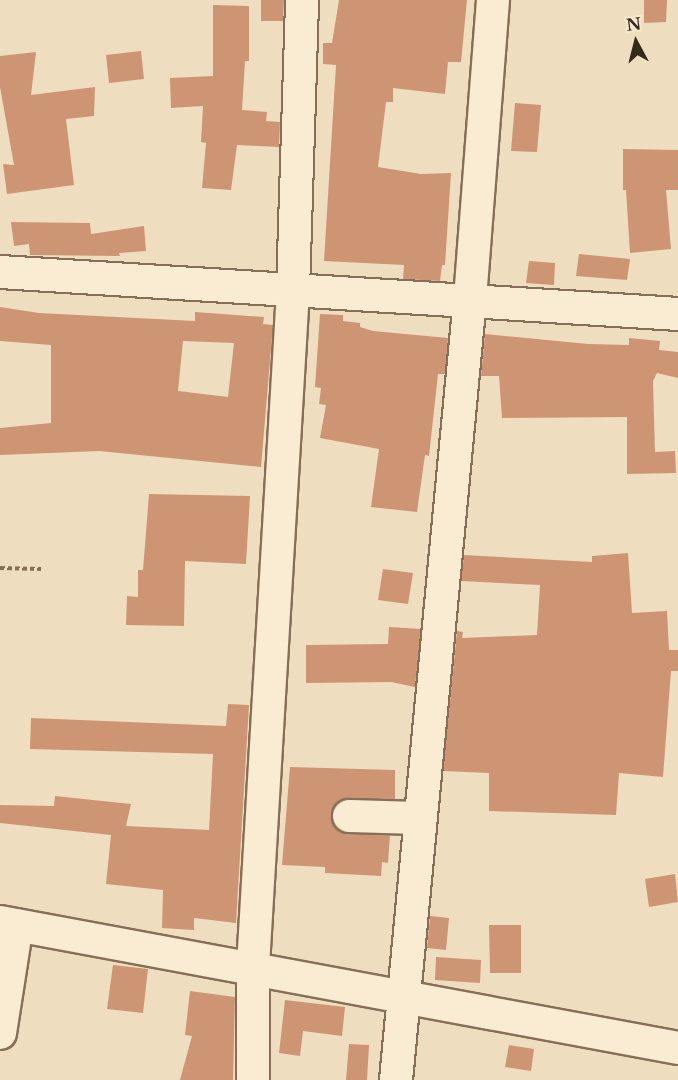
<!DOCTYPE html>
<html>
<head>
<meta charset="utf-8">
<style>
  body { margin:0 }
  #map { position:relative; width:678px; height:1080px; overflow:hidden; background:#eedebf; font-family:"Libre Baskerville",serif }
  div>[style] { position:absolute }
  [style*='--x'] { left:calc(var(--x)*1px); top:calc(var(--y)*1px); width:calc(var(--w)*1px); rotate:calc(var(--a)*1deg) }
  .building>* { inset:0; background:#cd9574 }
  .path>* { height:4px; margin-top:-2px; transform-origin:0; background:repeating-linear-gradient(90deg,#876f57 0 4.5px,transparent 0 7.5px) }
  .roads { filter:drop-shadow(2px 0 #876f57) drop-shadow(-2px 0 #876f57) drop-shadow(0 2px #876f57) drop-shadow(0 -2px #876f57) }
  .minor>* { height:32px; margin:-16px; padding:0 16px; transform-origin:16px; border-radius:16px; background:#f9ecd3 }
  span { translate:-50% -50%; white-space:nowrap; text-align:center; line-height:1.15; -webkit-text-stroke:6px #f6e9cf; paint-order:stroke }
  .north { position:absolute; left:606px; top:12px; width:60px; height:60px; -webkit-text-stroke:4px #f6e9cf; paint-order:stroke; rotate:353deg; font-size:16px; font-weight:700; line-height:24px; text-align:center; color:#37281c }
  .north::after { content:''; display:block; margin:auto; width:21px; height:27px; background:#37281c; clip-path:polygon(50% 0,100% 100%,50% 72%,0 100%) }
</style>
</head>
<body>
<div id="map">
  <div class="building">
    <i style="clip-path:polygon(261px 0,284px 0,283px 21px,261px 21px)"></i>
    <i style="clip-path:polygon(339px 0,467px 0,461px 62px,448px 62px,445px 94px,393px 88px,393px 102px,386px 102px,378px 167px,421px 174px,451px 173px,445px 265px,442px 265px,440px 281px,403px 279px,404px 265px,324px 261px,336px 65px,323px 64px,323px 43px,332px 43px)"></i>
    <i style="clip-path:polygon(644px 0,667px 0,666px 22px,644px 23px)"></i>
    <i style="clip-path:polygon(213px 5px,249px 6px,249px 61px,245px 61px,242px 110px,267px 112px,266px 121px,280px 122px,279px 147px,237px 145px,231px 190px,202px 188px,206px 143px,201px 142px,203px 106px,171px 108px,170px 78px,213px 76px)"></i>
    <i style="clip-path:polygon(141px 51px,144px 79px,109px 83px,106px 55px)"></i>
    <i style="clip-path:polygon(36px 52px,31px 95px,95px 87px,94px 116px,66px 119px,74px 185px,7px 194px,3px 164px,14px 165px,0 87px,0 56px)"></i>
    <i style="clip-path:polygon(515px 103px,541px 105px,537px 152px,511px 151px)"></i>
    <i style="clip-path:polygon(623px 149px,678px 150px,678px 190px,666px 190px,671px 249px,630px 253px,626px 190px,623px 190px)"></i>
    <i style="clip-path:polygon(11px 222px,90px 223px,91px 234px,144px 226px,146px 251px,119px 253px,120px 256px,30px 255px,29px 244px,14px 246px)"></i>
    <i style="clip-path:polygon(579px 254px,630px 259px,627px 280px,576px 276px)"></i>
    <i style="clip-path:polygon(529px 261px,555px 263px,554px 285px,526px 283px)"></i>
    <i style="clip-path:polygon(evenodd,0 307px,39px 313px,195px 321px,195px 312px,264px 317px,263px 324px,273px 325px,261px 467px,99px 451px,0 455px,0 428px,51px 423px,51px 345px,0 341px,0 307px,183px 341px,234px 343px,228px 397px,178px 391px,183px 341px)"></i>
    <i style="clip-path:polygon(320px 314px,343px 315px,343px 321px,360px 323px,360px 327px,373px 331px,448px 338px,445px 374px,438px 374px,429px 456px,425px 455px,417px 512px,371px 507px,379px 449px,320px 438px,326px 405px,319px 404px,321px 388px,315px 387px)"></i>
    <i style="clip-path:polygon(485px 334px,588px 344px,629px 345px,629px 338px,660px 341px,659px 350px,678px 352px,678px 378px,657px 373px,653px 381px,655px 452px,675px 451px,676px 473px,627px 474px,627px 417px,502px 418px,499px 376px,481px 376px)"></i>
    <i style="clip-path:polygon(149px 494px,250px 496px,246px 564px,185px 561px,184px 626px,126px 625px,127px 596px,138px 597px,138px 570px,143px 570px)"></i>
    <i style="clip-path:polygon(628px 553px,632px 613px,667px 611px,669px 650px,678px 650px,678px 671px,671px 671px,663px 777px,619px 773px,616px 815px,489px 811px,489px 773px,443px 771px,457px 631px,463px 632px,462px 638px,537px 635px,540px 585px,461px 581px,464px 555px,592px 562px,592px 556px)"></i>
    <i style="clip-path:polygon(383px 569px,413px 573px,408px 604px,378px 600px)"></i>
    <i style="clip-path:polygon(389px 627px,421px 629px,415px 687px,391px 682px,306px 683px,306px 645px,388px 644px)"></i>
    <i style="clip-path:polygon(228px 704px,249px 705px,236px 923px,194px 918px,194px 930px,162px 928px,163px 890px,106px 884px,111px 835px,0 823px,0 805px,54px 806px,55px 796px,131px 804px,126px 826px,209px 830px,213px 754px,30px 749px,31px 718px,226px 726px)"></i>
    <i style="clip-path:polygon(290px 767px,395px 770px,395px 799px,341px 800px,331px 815px,340px 832px,390px 835px,388px 863px,382px 862px,381px 876px,325px 873px,325px 867px,282px 865px)"></i>
    <i style="clip-path:polygon(675px 874px,678px 902px,649px 907px,645px 879px)"></i>
    <i style="clip-path:polygon(430px 916px,449px 918px,446px 950px,427px 948px)"></i>
    <i style="clip-path:polygon(489px 925px,521px 925px,521px 973px,490px 973px)"></i>
    <i style="clip-path:polygon(436px 957px,481px 960px,480px 983px,435px 980px)"></i>
    <i style="clip-path:polygon(113px 965px,148px 969px,143px 1013px,107px 1009px)"></i>
    <i style="clip-path:polygon(190px 991px,235px 997px,233px 1080px,180px 1080px,192px 1036px,185px 1035px)"></i>
    <i style="clip-path:polygon(285px 1000px,345px 1007px,342px 1036px,303px 1031px,300px 1056px,279px 1053px)"></i>
    <i style="clip-path:polygon(349px 1044px,369px 1045px,367px 1080px,346px 1080px)"></i>
    <i style="clip-path:polygon(509px 1045px,534px 1049px,531px 1071px,505px 1067px)"></i>
  </div>
  <div class="path">
    <i style="--x:0;--y:568;--w:41;--a:1.4"></i>
  </div>
  <div class="roads">
    <div class="minor">
      <i style="--x:0;--y:272;--w:679;--a:3.54"></i>
      <i style="--x:349;--y:816;--w:70;--a:1.6"></i>
      <i style="--x:0;--y:922;--w:690;--a:10.53"></i>
      <i style="--x:0;--y:1033;--w:109;--a:-81.1"></i>
      <i style="--x:253;--y:1080;--w:114;--a:-90"></i>
      <i style="--x:253;--y:966;--w:677;--a:-86.61"></i>
      <i style="--x:293;--y:290;--w:290;--a:-88.2"></i>
      <i style="--x:396;--y:1080;--w:784;--a:-84.59"></i>
      <i style="--x:470;--y:299;--w:300;--a:-85.6"></i>
    </div>
  </div>
  <div class="north">N</div>
</div>
</body>
</html>
